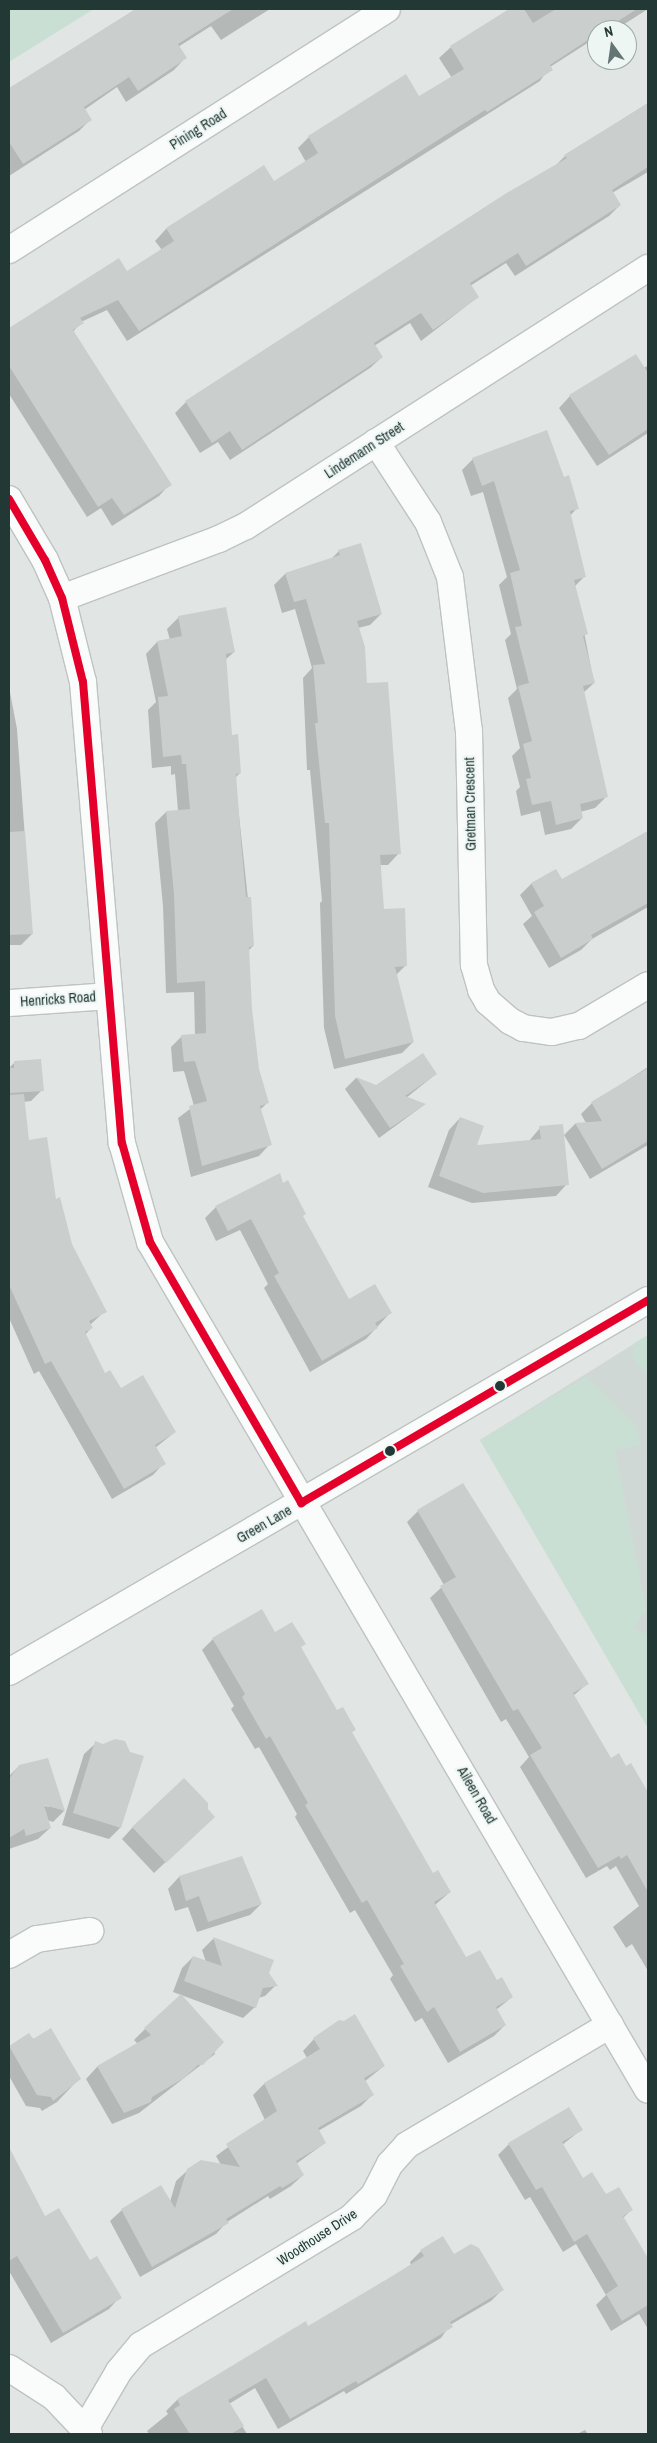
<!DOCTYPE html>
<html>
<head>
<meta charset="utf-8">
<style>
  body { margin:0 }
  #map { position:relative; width:657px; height:2443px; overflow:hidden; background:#e1e6e5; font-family:"Archivo Narrow",sans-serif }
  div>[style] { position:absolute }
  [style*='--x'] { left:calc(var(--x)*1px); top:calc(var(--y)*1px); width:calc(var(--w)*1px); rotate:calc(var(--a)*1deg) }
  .built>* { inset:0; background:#cfd8d5 }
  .green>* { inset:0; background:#cadfd4 }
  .shadow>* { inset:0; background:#0003 }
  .building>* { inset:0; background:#cacfce }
  .roads { filter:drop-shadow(1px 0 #bec3c2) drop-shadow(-1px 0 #bec3c2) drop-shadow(0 1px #bec3c2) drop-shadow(0 -1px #bec3c2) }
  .minor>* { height:26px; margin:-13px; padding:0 13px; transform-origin:13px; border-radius:13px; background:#fafbfb }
  .bus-1>* { height:8px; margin:-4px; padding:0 4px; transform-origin:4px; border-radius:4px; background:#e4002b }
  .dots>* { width:14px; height:14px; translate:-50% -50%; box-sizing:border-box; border:2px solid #eef6f3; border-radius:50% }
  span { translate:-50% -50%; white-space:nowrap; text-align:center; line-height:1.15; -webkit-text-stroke:4px #eef6f3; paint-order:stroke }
  .street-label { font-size:14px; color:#213835 }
  .frame { position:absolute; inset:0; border:10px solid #213835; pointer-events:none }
  .north { position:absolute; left:587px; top:20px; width:50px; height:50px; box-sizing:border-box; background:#eef6f3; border:1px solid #9caaa7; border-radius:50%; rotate:346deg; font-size:14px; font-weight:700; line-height:20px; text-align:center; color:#213835 }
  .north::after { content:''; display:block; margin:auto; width:18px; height:22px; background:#647573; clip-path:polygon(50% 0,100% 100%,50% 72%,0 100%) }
</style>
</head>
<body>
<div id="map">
  <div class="built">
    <i style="clip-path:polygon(648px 1335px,648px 1728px,480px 1440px)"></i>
  </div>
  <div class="green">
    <i style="clip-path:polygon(9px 9px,94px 9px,9px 62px)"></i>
    <i style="clip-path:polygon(648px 1335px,648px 1373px,636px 1364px,633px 1355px,633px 1344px)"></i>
    <i style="clip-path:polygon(586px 1377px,636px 1426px,641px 1445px,615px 1450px,646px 1610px,633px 1628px,648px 1635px,648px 1728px,480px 1440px)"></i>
  </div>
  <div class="shadow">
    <i style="clip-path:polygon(136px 9px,270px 9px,221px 40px,211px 26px,178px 47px,185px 58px,174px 70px,126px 102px,117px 87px,84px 110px,90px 120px,79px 131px,9px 176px,9px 89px)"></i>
    <i style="clip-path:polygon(510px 9px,648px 9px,615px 30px,597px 30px,597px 37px,550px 67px,540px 81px,127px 341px,107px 310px,81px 322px,73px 332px,170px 484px,159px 496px,112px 526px,101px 508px,87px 517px,9px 394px,9px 332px,127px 273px,162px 250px,155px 241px,166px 229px,264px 167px,274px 182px,306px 162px,298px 148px,309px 137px,405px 76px,419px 97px,452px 78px,439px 58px,451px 47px)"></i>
    <i style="clip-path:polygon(648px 103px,648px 172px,612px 193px,620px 205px,609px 216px,515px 276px,506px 263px,470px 286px,478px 297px,421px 341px,410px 323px,374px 346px,382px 357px,370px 368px,230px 460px,218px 442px,200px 453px,175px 413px,186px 402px,554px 167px,565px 156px)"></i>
    <i style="clip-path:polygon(648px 366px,648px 433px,597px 466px,559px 408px,570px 396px)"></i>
    <i style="clip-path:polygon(473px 459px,563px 478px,577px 508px,570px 516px,585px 576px,575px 586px,594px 683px,583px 693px,606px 797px,595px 808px,580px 812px,582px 818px,571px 829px,545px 835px,540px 811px,521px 816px,516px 791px,520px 787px,512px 756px,520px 748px,508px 698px,517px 689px,505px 640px,511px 634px,499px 585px,507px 577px,483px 492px,471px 496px,462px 470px)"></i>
    <i style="clip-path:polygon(339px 551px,381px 614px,370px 625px,358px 628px,366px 685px,399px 853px,388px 865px,380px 865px,383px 911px,406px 965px,396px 975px,413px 1042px,402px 1053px,334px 1069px,324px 1028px,320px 903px,322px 901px,310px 770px,307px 770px,303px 678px,312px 668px,295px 609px,282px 613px,274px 585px,285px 574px,330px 560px)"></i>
    <i style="clip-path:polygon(179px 617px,234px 652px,225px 660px,231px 736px,240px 773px,235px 778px,253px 946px,248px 951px,251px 1009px,258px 1069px,268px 1102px,260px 1110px,270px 1144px,259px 1156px,191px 1177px,178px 1118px,194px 1106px,184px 1071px,173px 1072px,171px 1047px,182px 1036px,195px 1035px,194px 992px,166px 993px,163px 906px,155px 823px,166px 812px,178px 811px,175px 774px,171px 775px,171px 766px,152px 768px,148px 710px,156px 702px,146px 654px,157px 642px,170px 640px,167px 629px)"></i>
    <i style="clip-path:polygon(9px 687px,17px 729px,32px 934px,21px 945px,9px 945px)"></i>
    <i style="clip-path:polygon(648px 831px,648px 907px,592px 939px,581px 950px,549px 968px,523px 924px,532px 916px,520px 895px,531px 884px,555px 871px,561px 881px)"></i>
    <i style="clip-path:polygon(15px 1062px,42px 1090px,31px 1101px,23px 1102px,28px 1141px,71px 1244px,105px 1311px,90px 1325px,91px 1328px,85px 1335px,105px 1375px,175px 1432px,155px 1448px,164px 1463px,153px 1475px,112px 1499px,39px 1371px,34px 1374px,9px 1318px,9px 1068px)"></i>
    <i style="clip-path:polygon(648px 1067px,648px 1145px,590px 1179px,564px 1135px,575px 1124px,586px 1123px,581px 1114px,592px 1103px)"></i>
    <i style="clip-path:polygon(436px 1074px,406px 1098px,424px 1105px,379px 1138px,345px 1089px,356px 1078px,376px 1086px)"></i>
    <i style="clip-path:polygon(460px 1118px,475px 1146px,529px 1141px,540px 1128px,567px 1184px,556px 1196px,472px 1203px,428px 1187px,449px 1130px)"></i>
    <i style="clip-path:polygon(282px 1185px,349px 1300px,390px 1313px,366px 1339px,310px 1372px,264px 1288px,268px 1284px,240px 1230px,216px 1241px,205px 1218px,216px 1207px)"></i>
    <i style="clip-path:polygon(418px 1511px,587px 1684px,573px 1696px,610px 1760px,618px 1755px,648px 1808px,648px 1971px,632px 1944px,626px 1948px,613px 1927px,639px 1906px,616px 1866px,610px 1870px,607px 1866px,586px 1878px,520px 1767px,529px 1757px,506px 1719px,501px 1722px,430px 1598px,444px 1585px,407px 1522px)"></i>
    <i style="clip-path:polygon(275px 1633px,300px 1648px,337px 1712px,354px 1730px,351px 1733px,433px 1875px,450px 1892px,435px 1905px,466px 1959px,512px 1997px,496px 2010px,505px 2025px,494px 2036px,448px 2063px,422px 2018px,415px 2022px,390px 1979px,393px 1975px,355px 1910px,350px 1913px,295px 1817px,297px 1814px,259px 1747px,255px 1749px,231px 1709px,234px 1706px,202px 1650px,213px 1639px)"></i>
    <i style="clip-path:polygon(96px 1743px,120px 1828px,109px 1839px,62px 1825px,84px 1754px)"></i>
    <i style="clip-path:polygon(evenodd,47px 1760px,64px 1811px,53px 1822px,47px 1820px,50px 1828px,38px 1839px,9px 1849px,9px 1776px,19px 1766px,47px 1760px,38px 1804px,49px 1805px,49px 1807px,38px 1804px)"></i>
    <i style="clip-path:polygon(133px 1827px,202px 1828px,154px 1873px,122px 1839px)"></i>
    <i style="clip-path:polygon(241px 1857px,261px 1904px,250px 1915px,197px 1932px,188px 1907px,175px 1911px,168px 1889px,179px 1877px)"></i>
    <i style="clip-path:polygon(213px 1939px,272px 1961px,267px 1973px,276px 1985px,265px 1996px,258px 1998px,255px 2007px,243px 2018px,173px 1992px,182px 1968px,193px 1957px,206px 1962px,202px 1950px)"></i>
    <i style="clip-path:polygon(145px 2029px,214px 2050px,215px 2054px,139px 2113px,112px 2124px,86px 2079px,97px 2067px,138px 2044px,134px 2040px)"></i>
    <i style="clip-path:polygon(29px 2035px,79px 2079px,57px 2102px,42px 2111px,40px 2108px,26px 2106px,9px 2076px,9px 2047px)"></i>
    <i style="clip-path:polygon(314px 2039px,384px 2066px,364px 2082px,372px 2095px,361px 2106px,318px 2131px,325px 2143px,296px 2164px,303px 2175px,291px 2186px,270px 2199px,268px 2196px,227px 2222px,216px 2234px,140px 2277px,110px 2221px,122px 2210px,170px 2202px,176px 2181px,188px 2170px,221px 2165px,216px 2156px,265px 2120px,253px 2095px,264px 2084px,307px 2058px,303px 2051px)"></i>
    <i style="clip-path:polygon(581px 2130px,562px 2145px,583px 2179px,631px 2210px,623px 2218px,648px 2261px,648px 2329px,639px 2314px,611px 2331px,596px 2305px,606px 2295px,576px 2244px,563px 2252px,530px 2197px,525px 2200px,498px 2155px,509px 2144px)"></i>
    <i style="clip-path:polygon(9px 2154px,44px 2218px,120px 2297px,109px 2309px,51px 2343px,9px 2271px)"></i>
    <i style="clip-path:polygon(421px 2251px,453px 2256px,502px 2290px,491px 2301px,450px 2325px,441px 2338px,346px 2394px,344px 2391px,278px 2429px,255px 2388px,229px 2404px,247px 2434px,149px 2434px,147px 2431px,168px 2414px,166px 2411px,177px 2400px,308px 2328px,411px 2265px,410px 2262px)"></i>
    <i style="clip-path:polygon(585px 2430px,588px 2434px,577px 2434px)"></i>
  </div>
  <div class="building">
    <i style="clip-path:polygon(136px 9px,233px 9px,178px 44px,187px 58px,138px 91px,129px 77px,84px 107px,92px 120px,23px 164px,9px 142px,9px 88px)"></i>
    <i style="clip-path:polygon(509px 9px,524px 9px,533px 23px,556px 9px,637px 9px,604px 30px,597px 30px,597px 34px,550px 65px,553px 70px,487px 112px,485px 110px,139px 331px,118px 300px,80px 318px,84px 323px,73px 330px,172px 485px,124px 515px,112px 498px,98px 507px,9px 366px,9px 328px,119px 258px,127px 271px,174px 241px,166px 228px,264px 165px,274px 181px,318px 153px,308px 136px,406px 74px,419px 96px,464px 69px,450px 46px)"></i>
    <i style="clip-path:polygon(648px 103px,648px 167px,612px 190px,621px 205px,526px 266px,518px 253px,470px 283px,479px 297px,433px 330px,421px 313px,374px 343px,383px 357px,242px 450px,230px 431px,212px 443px,185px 401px,505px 194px,567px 158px,564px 155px)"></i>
    <i style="clip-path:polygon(636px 354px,648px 373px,648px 429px,609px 455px,569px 395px)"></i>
    <i style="clip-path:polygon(547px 430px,564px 477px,569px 475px,579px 509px,570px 511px,586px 577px,574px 580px,588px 634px,583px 636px,595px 683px,583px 686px,608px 797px,580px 804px,583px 818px,556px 825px,551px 801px,532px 805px,526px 779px,531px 778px,523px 744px,532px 741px,518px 686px,529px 683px,515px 627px,522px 626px,510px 573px,520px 570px,494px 481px,482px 486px,472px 458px)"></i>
    <i style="clip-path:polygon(361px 543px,382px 614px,357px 621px,365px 647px,367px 683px,388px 682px,401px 854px,380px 855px,384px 909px,405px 908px,407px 966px,395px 967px,414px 1042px,345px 1059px,335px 1016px,329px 823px,325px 823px,315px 723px,318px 723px,313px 665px,325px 664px,306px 599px,294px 602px,285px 573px,340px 555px,338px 550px)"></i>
    <i style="clip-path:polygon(226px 607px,235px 652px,226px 654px,232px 735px,238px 734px,241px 773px,236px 774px,241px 841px,246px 897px,251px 897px,254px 946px,249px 947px,252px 1009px,259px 1069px,269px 1103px,260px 1106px,272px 1145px,202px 1166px,189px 1106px,207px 1101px,195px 1061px,184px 1062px,181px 1035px,206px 1033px,205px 981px,177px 983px,174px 894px,166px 811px,190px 809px,186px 764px,182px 764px,181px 755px,163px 757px,158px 697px,168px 696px,157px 641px,182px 636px,178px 616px)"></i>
    <i style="clip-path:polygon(25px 831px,33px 934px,9px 935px,9px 832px)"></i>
    <i style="clip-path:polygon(648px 831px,648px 903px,591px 935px,593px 939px,561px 958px,534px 912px,544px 906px,531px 883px,556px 869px,562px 879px)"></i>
    <i style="clip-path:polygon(423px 1053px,437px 1074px,405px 1096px,426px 1104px,390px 1128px,356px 1077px,376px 1085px)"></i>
    <i style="clip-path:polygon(41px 1059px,44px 1091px,9px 1093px,9px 1068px,14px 1068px,14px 1061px)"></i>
    <i style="clip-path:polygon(648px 1068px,648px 1141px,602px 1169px,575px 1123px,602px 1121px,591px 1102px)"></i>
    <i style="clip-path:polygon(24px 1094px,29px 1140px,47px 1137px,56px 1199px,60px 1197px,72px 1244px,107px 1312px,89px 1321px,93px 1328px,85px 1332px,105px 1373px,110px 1370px,121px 1388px,143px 1375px,176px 1432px,155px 1445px,166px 1464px,124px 1489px,51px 1361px,45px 1364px,9px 1285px,9px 1095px)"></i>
    <i style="clip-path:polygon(460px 1117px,484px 1126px,477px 1145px,541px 1139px,539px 1126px,563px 1124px,569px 1185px,483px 1193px,439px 1176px)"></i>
    <i style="clip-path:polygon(280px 1173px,283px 1183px,288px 1180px,306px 1214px,303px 1216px,349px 1299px,375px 1284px,392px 1313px,375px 1323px,378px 1328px,322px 1361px,274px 1276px,279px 1273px,251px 1219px,228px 1231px,215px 1206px)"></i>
    <i style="clip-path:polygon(463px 1483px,589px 1684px,573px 1693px,611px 1758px,619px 1753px,626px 1766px,631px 1763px,648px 1792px,648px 1892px,627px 1855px,621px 1859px,619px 1856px,598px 1868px,530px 1755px,542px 1748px,518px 1709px,513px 1711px,440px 1586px,456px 1577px,417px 1510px)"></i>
    <i style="clip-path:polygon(262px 1609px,275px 1632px,292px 1622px,306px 1644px,301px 1647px,337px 1710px,343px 1707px,356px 1730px,352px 1732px,433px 1873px,438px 1870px,451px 1892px,434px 1902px,466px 1957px,480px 1950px,497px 1980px,502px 1977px,513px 1997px,496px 2007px,506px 2025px,460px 2052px,434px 2007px,427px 2012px,400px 1966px,404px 1964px,367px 1900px,362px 1903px,305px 1805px,308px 1803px,270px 1736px,266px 1739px,242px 1697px,245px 1694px,212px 1638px)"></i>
    <i style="clip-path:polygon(115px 1739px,125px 1741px,130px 1752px,144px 1756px,121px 1828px,73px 1813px,95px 1741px,103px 1744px)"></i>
    <i style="clip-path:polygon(48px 1758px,65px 1811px,44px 1805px,51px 1828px,26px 1836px,24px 1829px,9px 1838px,9px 1779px,19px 1765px)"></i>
    <i style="clip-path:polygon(184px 1778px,208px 1803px,208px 1809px,215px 1817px,166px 1863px,132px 1827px)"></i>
    <i style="clip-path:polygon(242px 1856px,262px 1904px,208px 1922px,199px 1896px,186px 1901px,179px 1876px)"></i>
    <i style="clip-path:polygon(213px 1937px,274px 1960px,269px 1973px,278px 1986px,263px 1988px,256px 2008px,184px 1981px,193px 1956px,222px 1966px)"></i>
    <i style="clip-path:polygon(181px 1994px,224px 2042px,203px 2065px,198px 2065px,184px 2078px,152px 2097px,151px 2102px,124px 2113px,97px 2066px,151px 2035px,144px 2028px)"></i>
    <i style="clip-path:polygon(355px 2014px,385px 2066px,364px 2078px,374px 2095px,318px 2128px,326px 2143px,296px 2161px,304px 2175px,282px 2188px,280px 2186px,226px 2219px,229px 2223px,152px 2267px,121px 2209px,161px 2185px,175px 2208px,187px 2169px,201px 2160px,240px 2167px,226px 2144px,277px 2111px,264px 2083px,320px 2049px,313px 2038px,339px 2020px,344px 2021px)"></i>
    <i style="clip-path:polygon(51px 2028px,81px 2079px,53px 2101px,51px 2097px,37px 2095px,9px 2046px,29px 2033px,33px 2039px)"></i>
    <i style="clip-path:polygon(569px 2107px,583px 2130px,562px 2142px,583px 2178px,592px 2172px,606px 2194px,619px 2187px,633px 2210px,623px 2216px,648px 2258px,648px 2305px,622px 2321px,606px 2294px,618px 2286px,587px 2234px,574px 2242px,542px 2187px,536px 2190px,508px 2143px)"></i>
    <i style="clip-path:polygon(9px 2147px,45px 2216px,59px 2208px,90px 2260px,97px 2256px,122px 2298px,63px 2333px,17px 2256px,9px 2261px)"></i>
    <i style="clip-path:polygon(443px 2236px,454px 2254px,471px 2244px,479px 2248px,504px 2290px,450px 2322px,453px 2327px,358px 2384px,356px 2381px,290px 2419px,266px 2378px,228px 2400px,244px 2426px,231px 2434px,190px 2434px,174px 2409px,180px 2405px,177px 2399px,306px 2321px,308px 2326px,394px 2275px,424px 2256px,420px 2250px)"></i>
  </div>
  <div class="roads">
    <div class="minor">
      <i style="--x:9;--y:250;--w:448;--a:-32.5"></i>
      <i style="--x:376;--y:442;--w:95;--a:57"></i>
      <i style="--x:428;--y:522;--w:59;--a:68.2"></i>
      <i style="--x:450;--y:577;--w:155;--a:83"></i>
      <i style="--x:469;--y:731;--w:234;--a:88.8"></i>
      <i style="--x:474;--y:965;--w:26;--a:74"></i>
      <i style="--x:481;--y:990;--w:14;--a:60"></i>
      <i style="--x:488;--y:1002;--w:29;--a:41"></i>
      <i style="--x:510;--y:1021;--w:15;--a:28"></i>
      <i style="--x:523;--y:1028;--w:29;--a:8"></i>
      <i style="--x:552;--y:1032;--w:28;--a:-13"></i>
      <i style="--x:579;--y:1026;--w:80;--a:-30.7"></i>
      <i style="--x:9;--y:499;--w:71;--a:59.5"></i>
      <i style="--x:45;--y:560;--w:42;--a:65.9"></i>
      <i style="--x:62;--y:598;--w:87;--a:76"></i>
      <i style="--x:83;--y:682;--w:463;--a:85.2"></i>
      <i style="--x:122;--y:1143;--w:103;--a:74.2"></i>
      <i style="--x:150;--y:1242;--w:983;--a:59.58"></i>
      <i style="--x:62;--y:598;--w:168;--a:-20.6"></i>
      <i style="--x:219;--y:539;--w:30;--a:-26"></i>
      <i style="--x:246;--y:526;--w:478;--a:-32.7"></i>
      <i style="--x:9;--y:1003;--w:99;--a:-4"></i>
      <i style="--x:9;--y:1672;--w:739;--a:-30.21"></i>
      <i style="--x:9;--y:1955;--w:32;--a:-30"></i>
      <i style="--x:37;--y:1939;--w:54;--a:-8.6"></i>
      <i style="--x:9;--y:2368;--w:54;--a:32.8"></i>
      <i style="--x:54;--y:2397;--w:51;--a:46.6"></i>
      <i style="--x:85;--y:2429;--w:67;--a:-59.6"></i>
      <i style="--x:119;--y:2371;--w:34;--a:-50"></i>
      <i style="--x:141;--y:2345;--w:247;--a:-31.2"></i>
      <i style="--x:352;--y:2217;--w:31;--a:-45"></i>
      <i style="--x:374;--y:2195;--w:35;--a:-63"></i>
      <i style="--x:390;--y:2164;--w:25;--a:-48"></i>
      <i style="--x:407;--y:2145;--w:236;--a:-30.6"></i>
    </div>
  </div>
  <div class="bus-1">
    <i style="--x:9;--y:499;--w:71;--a:59.5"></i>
    <i style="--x:45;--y:560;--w:42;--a:65.9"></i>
    <i style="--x:62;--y:598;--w:87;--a:76"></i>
    <i style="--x:83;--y:682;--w:463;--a:85.2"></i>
    <i style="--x:122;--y:1143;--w:103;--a:74.2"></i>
    <i style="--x:150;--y:1242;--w:302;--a:59.9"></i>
    <i style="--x:301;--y:1503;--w:402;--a:-30.3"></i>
  </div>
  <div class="dots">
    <i style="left:500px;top:1386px;background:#213835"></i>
    <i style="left:390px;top:1451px;background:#213835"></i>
  </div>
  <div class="street-label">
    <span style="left:198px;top:129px;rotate:-32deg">Pining Road</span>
    <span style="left:364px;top:450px;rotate:-33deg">Lindemann Street</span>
    <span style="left:470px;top:804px;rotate:-91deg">Gretman Crescent</span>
    <span style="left:58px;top:999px;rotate:-4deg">Henricks Road</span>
    <span style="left:264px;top:1524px;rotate:-30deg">Green Lane</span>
    <span style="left:477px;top:1795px;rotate:60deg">Aileen Road</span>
    <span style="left:317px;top:2237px;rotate:-33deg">Woodhouse Drive</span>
  </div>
  <div class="frame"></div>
  <div class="north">N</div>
</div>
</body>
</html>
